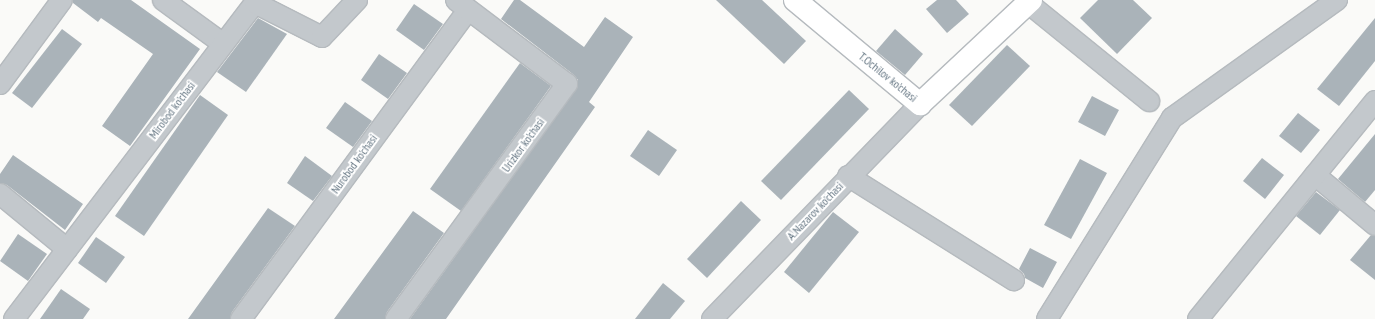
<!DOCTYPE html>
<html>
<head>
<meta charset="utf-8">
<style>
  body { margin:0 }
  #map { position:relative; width:1375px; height:319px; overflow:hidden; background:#fafaf8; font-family:"PT Sans Narrow",sans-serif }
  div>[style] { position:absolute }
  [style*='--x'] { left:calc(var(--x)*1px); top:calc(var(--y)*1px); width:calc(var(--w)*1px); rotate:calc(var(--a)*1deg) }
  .building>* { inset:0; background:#aab3b9 }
  .roads { filter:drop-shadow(1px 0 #b5babe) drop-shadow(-1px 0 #b5babe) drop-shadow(0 1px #b5babe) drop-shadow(0 -1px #b5babe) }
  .minor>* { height:20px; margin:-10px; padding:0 10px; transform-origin:10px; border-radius:10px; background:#c3c8cc }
  .major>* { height:22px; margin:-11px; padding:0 11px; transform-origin:11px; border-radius:11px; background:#fff }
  span { translate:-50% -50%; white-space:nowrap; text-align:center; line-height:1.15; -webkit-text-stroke:4px #fff; paint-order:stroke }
  .street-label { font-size:12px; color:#657683 }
</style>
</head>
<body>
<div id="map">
  <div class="building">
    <i style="clip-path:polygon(73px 0,131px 0,200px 49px,130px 146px,102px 126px,153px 54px,101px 18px,98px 22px,73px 3px)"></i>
    <i style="clip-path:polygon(514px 0,520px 0,584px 47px,605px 17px,633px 37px,589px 102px,595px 107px,446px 319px,410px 319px,578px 86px,578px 80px,574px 75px,501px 19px)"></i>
    <i style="clip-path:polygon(716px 0,762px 0,806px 41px,784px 64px)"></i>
    <i style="clip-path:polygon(937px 0,956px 0,969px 14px,947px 33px,926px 9px)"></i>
    <i style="clip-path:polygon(1098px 0,1133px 0,1152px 18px,1117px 54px,1080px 18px)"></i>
    <i style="clip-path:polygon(414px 4px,443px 24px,424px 50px,396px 30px)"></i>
    <i style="clip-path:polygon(258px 18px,287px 34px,246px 92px,217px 72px)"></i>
    <i style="clip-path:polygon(1375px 18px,1375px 61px,1339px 106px,1317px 89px)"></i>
    <i style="clip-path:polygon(62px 29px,82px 44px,32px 108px,12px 93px)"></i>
    <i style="clip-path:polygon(895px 29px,923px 54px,905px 75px,876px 51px)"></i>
    <i style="clip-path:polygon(1007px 45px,1030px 66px,972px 126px,949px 105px)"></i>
    <i style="clip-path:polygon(379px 54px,407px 73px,388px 99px,361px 80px)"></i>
    <i style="clip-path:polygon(520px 63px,551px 86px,461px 211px,430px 189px)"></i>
    <i style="clip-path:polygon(849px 90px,869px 109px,781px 200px,761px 181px)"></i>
    <i style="clip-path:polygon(200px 95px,228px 115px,144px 236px,115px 216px)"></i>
    <i style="clip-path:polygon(1092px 96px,1119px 110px,1105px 136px,1078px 122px)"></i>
    <i style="clip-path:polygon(345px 102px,372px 121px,353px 147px,326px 128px)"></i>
    <i style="clip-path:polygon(1298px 113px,1320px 130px,1301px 153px,1279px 136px)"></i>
    <i style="clip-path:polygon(648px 130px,677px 150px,659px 176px,630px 156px)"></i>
    <i style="clip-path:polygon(1375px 134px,1375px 190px,1365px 202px,1338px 179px)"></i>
    <i style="clip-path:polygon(13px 155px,83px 204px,65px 230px,7px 185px,0 183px,0 174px)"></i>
    <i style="clip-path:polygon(305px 156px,332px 176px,313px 201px,287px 183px)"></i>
    <i style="clip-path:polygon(1262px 158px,1284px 175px,1265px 199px,1243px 181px)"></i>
    <i style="clip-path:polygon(1080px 159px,1107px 173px,1071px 239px,1044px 225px)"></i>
    <i style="clip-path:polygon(1316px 192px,1340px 210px,1320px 235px,1296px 216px)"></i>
    <i style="clip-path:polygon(741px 201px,761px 220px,707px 278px,687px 259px)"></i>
    <i style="clip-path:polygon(268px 208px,295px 226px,232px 312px,230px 319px,188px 319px)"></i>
    <i style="clip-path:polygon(413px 211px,444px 233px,387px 312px,385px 319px,334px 319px)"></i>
    <i style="clip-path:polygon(833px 212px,859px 232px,809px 293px,784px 272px)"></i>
    <i style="clip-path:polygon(18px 234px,47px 254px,28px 281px,0 261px)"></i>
    <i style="clip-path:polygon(1371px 235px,1375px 236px,1375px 280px,1350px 260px)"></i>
    <i style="clip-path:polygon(96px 237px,125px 257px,106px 283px,78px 263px)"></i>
    <i style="clip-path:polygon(1030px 248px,1057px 262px,1043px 288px,1025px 278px,1024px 274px,1019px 269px)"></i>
    <i style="clip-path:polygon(663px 283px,685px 301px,670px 319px,635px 319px)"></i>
    <i style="clip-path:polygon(61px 289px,90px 309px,83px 319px,40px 319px)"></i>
  </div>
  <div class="roads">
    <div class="minor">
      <i style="--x:163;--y:0;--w:73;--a:36.1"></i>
      <i style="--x:1028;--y:3;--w:156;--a:39"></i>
      <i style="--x:0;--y:84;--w:104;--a:-53.6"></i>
      <i style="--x:1315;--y:175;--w:78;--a:39.8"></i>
      <i style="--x:848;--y:176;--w:196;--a:32.1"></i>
      <i style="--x:0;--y:194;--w:87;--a:39.4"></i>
      <i style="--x:14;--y:319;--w:397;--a:-52.7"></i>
      <i style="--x:255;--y:3;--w:75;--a:26.9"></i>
      <i style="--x:322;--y:37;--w:51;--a:-46.6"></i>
      <i style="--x:241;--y:319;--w:383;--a:-53.7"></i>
      <i style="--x:396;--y:319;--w:291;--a:-54"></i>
      <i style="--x:567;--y:84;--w:139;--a:-142.9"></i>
      <i style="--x:712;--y:319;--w:299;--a:-45.9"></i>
      <i style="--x:1047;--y:319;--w:237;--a:-58.1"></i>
      <i style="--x:1172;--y:118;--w:203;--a:-35.6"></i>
      <i style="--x:1198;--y:319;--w:281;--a:-50.9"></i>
    </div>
    <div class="major">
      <i style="--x:795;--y:0;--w:163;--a:39.8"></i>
      <i style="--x:920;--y:104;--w:152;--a:-43.1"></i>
    </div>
  </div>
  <div class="street-label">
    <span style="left:888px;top:77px;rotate:39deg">T.Ochilov ko'chasi</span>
    <span style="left:172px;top:110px;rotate:-53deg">Mirobod ko'chasi</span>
    <span style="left:523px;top:145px;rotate:-54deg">Urizkor ko'chasi</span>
    <span style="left:354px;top:164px;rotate:-54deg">Nurobod ko'chasi</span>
    <span style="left:815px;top:211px;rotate:-46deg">A.Nazarov ko'chasi</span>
  </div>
</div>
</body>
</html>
